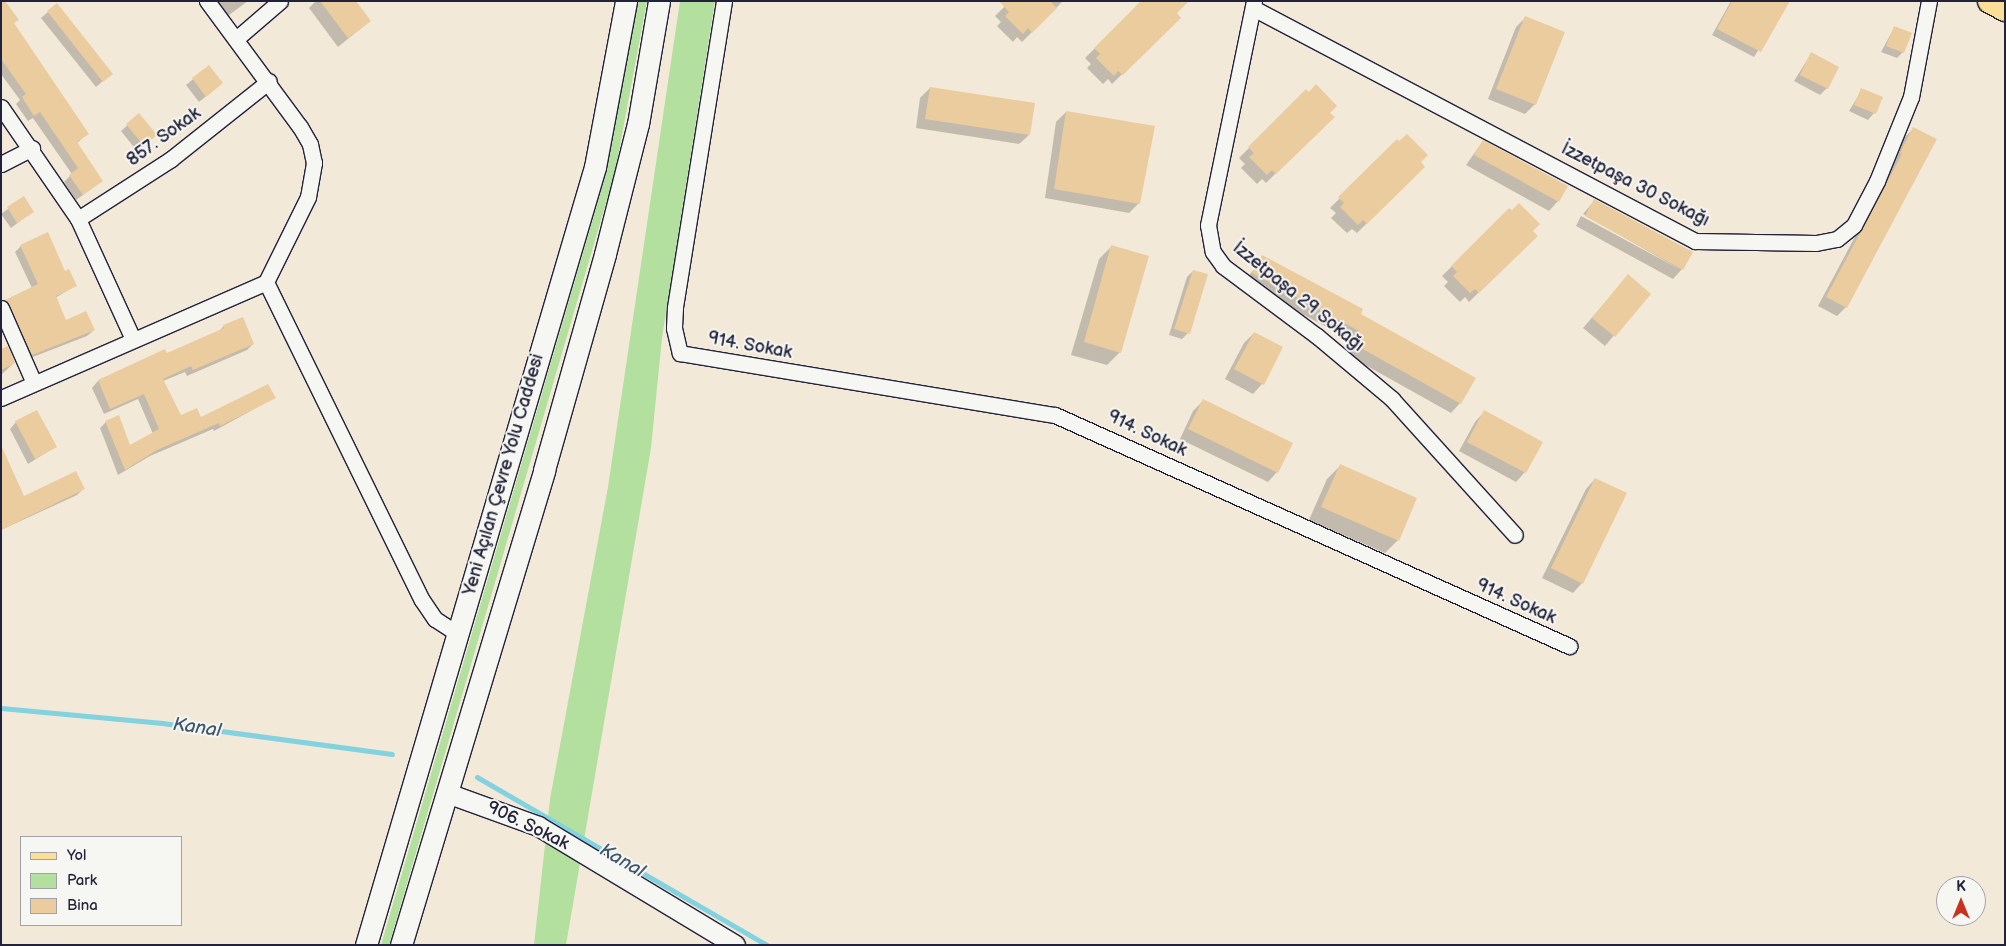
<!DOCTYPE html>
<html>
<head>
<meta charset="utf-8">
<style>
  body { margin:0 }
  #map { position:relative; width:2006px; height:946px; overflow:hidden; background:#f3e9d9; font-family:"Balsamiq Sans",sans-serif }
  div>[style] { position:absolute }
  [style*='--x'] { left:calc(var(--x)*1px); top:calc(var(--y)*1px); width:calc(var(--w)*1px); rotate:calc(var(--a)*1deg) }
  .green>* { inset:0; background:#b3e09e }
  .shadow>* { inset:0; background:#0003 }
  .stream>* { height:5px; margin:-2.5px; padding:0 2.5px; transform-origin:2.5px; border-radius:2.5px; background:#82d2df }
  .building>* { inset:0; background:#ebcc9e }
  .roads { filter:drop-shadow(1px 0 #22223b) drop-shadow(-1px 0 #22223b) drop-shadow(0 1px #22223b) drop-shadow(0 -1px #22223b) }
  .minor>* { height:15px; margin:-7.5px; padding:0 7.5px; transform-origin:7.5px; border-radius:7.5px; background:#f6f6f2 }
  .tertiary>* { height:19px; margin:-9.5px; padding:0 9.5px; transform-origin:9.5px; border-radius:9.5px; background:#f6f6f2 }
  .secondary>* { height:21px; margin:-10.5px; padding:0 10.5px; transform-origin:10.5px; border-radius:10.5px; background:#f6f6f2 }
  .primary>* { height:24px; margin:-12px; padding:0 12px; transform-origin:12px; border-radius:12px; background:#f9e096 }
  span { translate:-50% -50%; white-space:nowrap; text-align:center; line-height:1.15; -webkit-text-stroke:4px #f6f6f2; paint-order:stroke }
  .street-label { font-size:18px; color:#22223b }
  .water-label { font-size:19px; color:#3f576c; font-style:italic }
  .frame { position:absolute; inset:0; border:2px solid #22223b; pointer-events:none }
  .legend { position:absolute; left:20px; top:836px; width:162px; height:90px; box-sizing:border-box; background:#f6f6f2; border:1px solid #a1a1a9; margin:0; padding:6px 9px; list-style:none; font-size:15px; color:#22223b }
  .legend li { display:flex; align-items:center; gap:10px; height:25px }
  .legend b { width:25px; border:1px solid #a1a1a9 }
  .north { position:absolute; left:1936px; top:876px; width:50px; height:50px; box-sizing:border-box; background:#f6f6f2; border:1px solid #a1a1a9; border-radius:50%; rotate:0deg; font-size:14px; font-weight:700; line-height:20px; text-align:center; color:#22223b }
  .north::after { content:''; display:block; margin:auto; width:18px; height:22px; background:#c8321e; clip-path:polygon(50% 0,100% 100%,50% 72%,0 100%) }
</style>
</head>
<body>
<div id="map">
  <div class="green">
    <i style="clip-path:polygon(638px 1px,647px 1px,615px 172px,389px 945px,381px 945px,604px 181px)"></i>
    <i style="clip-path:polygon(680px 1px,715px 1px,662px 338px,651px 448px,566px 945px,534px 945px,550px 799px,608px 487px)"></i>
  </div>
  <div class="shadow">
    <i style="clip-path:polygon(212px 1px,248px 1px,225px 18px)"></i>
    <i style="clip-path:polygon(316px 1px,355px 1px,370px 21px,338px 47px,309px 8px)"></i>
    <i style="clip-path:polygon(1010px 1px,1063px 1px,1022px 42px,1017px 37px,1013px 42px,997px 26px,1001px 22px,995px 16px)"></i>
    <i style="clip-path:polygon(1143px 1px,1180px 18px,1112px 84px,1108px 79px,1103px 84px,1087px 68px,1091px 64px,1085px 58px)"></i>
    <i style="clip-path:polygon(1731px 1px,1789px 1px,1754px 57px,1712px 35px)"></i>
    <i style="clip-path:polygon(1px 12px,17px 20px,13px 24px,87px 134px,76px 144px,102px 181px,76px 200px,64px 182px,72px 174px,33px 118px,28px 121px,16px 104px,20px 100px,1px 74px)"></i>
    <i style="clip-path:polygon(48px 12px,111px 74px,96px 87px,41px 18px)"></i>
    <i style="clip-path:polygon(1526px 17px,1535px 104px,1525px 114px,1488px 99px,1516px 27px)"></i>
    <i style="clip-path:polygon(1894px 28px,1903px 52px,1897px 58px,1881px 52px)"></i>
    <i style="clip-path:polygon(1811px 54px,1827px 88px,1820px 95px,1794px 81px)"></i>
    <i style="clip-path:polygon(209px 66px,222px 83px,199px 102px,186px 85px)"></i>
    <i style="clip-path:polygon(930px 88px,1029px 135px,1019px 144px,916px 128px,920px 98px)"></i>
    <i style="clip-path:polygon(1862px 90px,1874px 113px,1868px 120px,1849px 111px)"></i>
    <i style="clip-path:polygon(1306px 91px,1333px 117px,1266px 183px,1262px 179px,1257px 184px,1241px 168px,1245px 164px,1239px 158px)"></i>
    <i style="clip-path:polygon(1066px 112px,1139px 203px,1129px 213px,1045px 198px,1056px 122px)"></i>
    <i style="clip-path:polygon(139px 115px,149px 141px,137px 151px,121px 131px)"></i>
    <i style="clip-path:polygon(1913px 129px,1846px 307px,1837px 316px,1818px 306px,1894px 164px,1891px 162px,1904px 138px)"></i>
    <i style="clip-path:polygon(1397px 141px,1424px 167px,1357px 233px,1352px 229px,1347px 233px,1331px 218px,1336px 213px,1330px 208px)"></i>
    <i style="clip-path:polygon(1483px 141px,1558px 201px,1549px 211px,1466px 165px)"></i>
    <i style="clip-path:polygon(23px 198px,32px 212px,11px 228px,1px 214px)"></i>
    <i style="clip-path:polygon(1595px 200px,1691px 253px,1682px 269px,1673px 279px,1576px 226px,1581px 216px,1681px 270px,1583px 214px)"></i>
    <i style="clip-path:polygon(1509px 210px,1536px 236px,1469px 302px,1465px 297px,1460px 302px,1444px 286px,1448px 282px,1442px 276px)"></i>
    <i style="clip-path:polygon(21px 246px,65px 273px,75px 286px,55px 298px,66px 321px,94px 330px,87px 336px,25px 360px,1px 306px,32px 288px,15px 252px)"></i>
    <i style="clip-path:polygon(1112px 246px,1120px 352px,1107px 365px,1071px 355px,1099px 259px)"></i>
    <i style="clip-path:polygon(1263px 256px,1359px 314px,1460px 403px,1451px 413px,1344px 353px,1351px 340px,1244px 283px)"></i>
    <i style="clip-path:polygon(1193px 271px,1188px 333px,1182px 339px,1169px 335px,1187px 277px)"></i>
    <i style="clip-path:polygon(1628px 276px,1649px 294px,1605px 346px,1583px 328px)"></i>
    <i style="clip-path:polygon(224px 326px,253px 344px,247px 350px,187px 376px,185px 372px,163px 381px,180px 417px,200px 418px,274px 398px,214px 431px,213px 429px,150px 456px,118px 475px,100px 428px,106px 422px,129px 447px,153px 434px,138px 399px,104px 414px,92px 388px,98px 381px,165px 351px,166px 354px,217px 333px)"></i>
    <i style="clip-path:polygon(1254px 333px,1262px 384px,1253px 394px,1225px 379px,1244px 343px)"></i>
    <i style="clip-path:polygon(1px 350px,14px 363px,1px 375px)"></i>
    <i style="clip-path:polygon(1203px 401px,1277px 472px,1268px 482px,1180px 439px,1193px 411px)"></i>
    <i style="clip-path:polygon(1484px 412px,1525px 472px,1516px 482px,1459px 451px,1475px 422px)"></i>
    <i style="clip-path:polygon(16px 422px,55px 447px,28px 464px,10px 429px)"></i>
    <i style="clip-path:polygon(1px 448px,23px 498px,83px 489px,77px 495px,1px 530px)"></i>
    <i style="clip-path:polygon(1340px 466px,1398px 540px,1385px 553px,1309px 520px,1327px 479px)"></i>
    <i style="clip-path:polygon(1595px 479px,1582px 583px,1573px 593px,1542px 578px,1586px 489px)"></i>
  </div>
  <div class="stream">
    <i style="--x:1;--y:708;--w:162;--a:5.3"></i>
    <i style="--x:162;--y:723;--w:232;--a:7.7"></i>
    <i style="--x:477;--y:777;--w:335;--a:30.1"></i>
  </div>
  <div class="building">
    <i style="clip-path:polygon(1px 1px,5px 1px,19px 20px,14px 23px,89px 134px,77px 142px,103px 181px,83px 195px,69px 175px,78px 168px,40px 112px,34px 116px,22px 97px,26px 94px,1px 59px)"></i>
    <i style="clip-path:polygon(320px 1px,356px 1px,371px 21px,348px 38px)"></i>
    <i style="clip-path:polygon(999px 1px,1050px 1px,1057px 8px,1032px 33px,1028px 28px,1023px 34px,1005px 16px,1009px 12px)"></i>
    <i style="clip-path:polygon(1141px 1px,1189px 1px,1177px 13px,1181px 18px,1123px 75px,1118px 71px,1114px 76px,1096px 58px,1100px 54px,1094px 48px)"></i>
    <i style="clip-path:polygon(1732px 1px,1790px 1px,1761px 52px,1717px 29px)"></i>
    <i style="clip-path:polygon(57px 3px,113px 74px,103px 82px,47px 11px)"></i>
    <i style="clip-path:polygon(1525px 16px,1565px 32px,1536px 105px,1496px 89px)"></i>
    <i style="clip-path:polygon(1894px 26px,1912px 33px,1904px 53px,1886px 46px)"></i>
    <i style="clip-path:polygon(1811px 52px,1839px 67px,1828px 89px,1800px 75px)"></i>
    <i style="clip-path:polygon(209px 65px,223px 83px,206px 97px,192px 78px)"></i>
    <i style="clip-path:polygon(1316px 84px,1337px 106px,1330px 113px,1335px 117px,1276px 174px,1272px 170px,1267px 175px,1249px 157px,1254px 153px,1248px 147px,1306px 89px,1309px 92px)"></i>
    <i style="clip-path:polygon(930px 87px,1035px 103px,1030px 135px,925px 119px)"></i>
    <i style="clip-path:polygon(1861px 88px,1883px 97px,1876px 114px,1854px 105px)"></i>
    <i style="clip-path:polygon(1066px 111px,1155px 126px,1140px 204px,1054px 189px)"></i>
    <i style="clip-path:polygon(139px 113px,157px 135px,144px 146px,126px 124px)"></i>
    <i style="clip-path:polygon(1913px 127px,1937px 139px,1847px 308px,1826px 297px,1902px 154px,1900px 153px)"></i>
    <i style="clip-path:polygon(1407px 134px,1428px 155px,1421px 162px,1425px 167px,1367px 224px,1363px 220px,1358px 225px,1340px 207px,1344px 203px,1338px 197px,1397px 139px,1399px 141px)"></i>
    <i style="clip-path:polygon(1483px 140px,1568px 186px,1559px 202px,1474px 155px)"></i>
    <i style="clip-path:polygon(24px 196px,34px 212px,17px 223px,7px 207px)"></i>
    <i style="clip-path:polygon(1594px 199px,1693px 252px,1683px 270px,1585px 216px)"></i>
    <i style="clip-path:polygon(1519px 203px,1540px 224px,1533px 231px,1538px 236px,1479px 293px,1475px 289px,1470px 293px,1453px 276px,1457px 272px,1451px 266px,1509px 208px,1512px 210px)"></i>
    <i style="clip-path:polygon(48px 232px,65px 271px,69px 269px,77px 286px,56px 296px,66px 320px,86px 311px,95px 330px,32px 355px,5px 300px,38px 284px,20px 245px)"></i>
    <i style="clip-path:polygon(1111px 245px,1149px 256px,1121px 353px,1084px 342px)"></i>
    <i style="clip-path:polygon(1262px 255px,1363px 309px,1361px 314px,1476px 378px,1461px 404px,1352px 343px,1359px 331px,1252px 273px)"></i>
    <i style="clip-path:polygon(1193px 270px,1208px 274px,1190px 334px,1174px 329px)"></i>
    <i style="clip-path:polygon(1628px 274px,1651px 294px,1615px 337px,1592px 318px)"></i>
    <i style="clip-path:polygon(243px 317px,254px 344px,193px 370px,191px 366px,163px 379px,181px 415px,197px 408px,201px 417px,268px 384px,276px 398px,220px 426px,219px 423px,157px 450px,125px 470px,105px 421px,119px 415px,130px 445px,159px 429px,144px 394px,110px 409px,98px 380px,165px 349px,167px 353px,224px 328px,223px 325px)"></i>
    <i style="clip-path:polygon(1254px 332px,1283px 347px,1264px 385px,1234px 369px)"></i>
    <i style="clip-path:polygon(8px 346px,15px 363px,1px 370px,1px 349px)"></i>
    <i style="clip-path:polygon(1203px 399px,1293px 443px,1278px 473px,1188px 429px)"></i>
    <i style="clip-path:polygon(37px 410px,57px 447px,35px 459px,15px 421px)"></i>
    <i style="clip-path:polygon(1484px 410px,1543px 442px,1526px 473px,1467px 442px)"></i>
    <i style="clip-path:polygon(1px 445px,24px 496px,76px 471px,85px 489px,1px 530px)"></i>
    <i style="clip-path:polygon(1340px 464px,1417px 498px,1399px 541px,1321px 507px)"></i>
    <i style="clip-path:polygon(1595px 478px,1627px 493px,1583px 584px,1551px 568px)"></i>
  </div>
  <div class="roads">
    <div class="minor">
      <i style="--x:724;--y:1;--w:311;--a:99.1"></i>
      <i style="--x:675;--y:308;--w:20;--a:93"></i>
      <i style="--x:674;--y:328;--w:26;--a:77"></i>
      <i style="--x:680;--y:353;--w:380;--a:9.4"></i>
      <i style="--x:1055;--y:415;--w:564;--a:24.2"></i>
      <i style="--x:1254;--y:1;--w:229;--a:101.6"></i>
      <i style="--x:1208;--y:225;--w:27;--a:80"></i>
      <i style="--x:1213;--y:252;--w:17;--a:54"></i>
      <i style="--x:1223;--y:266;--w:117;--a:36.7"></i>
      <i style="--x:1317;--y:336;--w:98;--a:40"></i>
      <i style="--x:1392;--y:399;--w:183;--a:47.9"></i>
      <i style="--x:1253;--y:8;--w:500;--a:27.8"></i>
      <i style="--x:1695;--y:241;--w:121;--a:0.9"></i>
      <i style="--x:1816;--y:243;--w:21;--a:-11"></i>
      <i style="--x:1837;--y:239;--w:22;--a:-39"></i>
      <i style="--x:1854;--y:225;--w:50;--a:-62.4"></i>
      <i style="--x:1877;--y:181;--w:91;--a:-68"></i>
      <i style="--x:1911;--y:97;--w:98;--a:-79.4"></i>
      <i style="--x:236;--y:39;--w:58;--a:-40.8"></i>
      <i style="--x:1;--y:107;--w:136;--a:55.5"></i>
      <i style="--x:78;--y:219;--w:132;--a:65.4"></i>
      <i style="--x:1;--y:164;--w:35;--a:-27"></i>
      <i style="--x:78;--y:219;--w:111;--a:-32.8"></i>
      <i style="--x:171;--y:159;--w:125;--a:-38.5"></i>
      <i style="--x:266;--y:282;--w:354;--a:63.9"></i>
      <i style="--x:422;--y:600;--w:23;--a:56"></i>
      <i style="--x:435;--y:619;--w:27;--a:33"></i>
      <i style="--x:1;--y:308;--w:82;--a:66.3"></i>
      <i style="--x:1;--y:398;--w:289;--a:-23.6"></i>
      <i style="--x:266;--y:282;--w:95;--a:-63.7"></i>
      <i style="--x:308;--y:197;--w:35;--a:-80"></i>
      <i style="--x:314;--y:163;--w:19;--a:-102"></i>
      <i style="--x:310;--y:144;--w:20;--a:-120"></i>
      <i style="--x:300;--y:127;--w:157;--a:-126.4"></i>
    </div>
    <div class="tertiary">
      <i style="--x:447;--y:793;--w:97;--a:19.9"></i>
      <i style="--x:538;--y:826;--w:230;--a:31.1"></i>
    </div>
    <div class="secondary">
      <i style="--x:366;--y:945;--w:811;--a:-73.6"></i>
      <i style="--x:595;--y:167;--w:169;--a:-79.4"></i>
      <i style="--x:401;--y:945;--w:496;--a:-73.2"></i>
      <i style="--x:544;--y:470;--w:224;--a:-74.2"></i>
      <i style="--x:605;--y:254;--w:134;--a:-75.8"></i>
      <i style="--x:638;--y:124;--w:125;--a:-80.3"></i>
    </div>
    <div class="primary">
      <i style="--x:1990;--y:1;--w:17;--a:28"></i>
    </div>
  </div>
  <div class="street-label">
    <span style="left:164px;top:137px;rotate:-36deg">857. Sokak</span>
    <span style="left:1635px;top:185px;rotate:27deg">İzzetpaşa 30 Sokağı</span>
    <span style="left:1298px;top:297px;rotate:39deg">İzzetpaşa 29 Sokağı</span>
    <span style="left:750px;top:346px;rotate:10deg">914. Sokak</span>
    <span style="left:1147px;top:434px;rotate:25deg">914. Sokak</span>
    <span style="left:504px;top:475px;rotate:-74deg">Yeni Açılan Çevre Yolu Caddesi</span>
    <span style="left:1516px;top:602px;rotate:24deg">914. Sokak</span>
    <span style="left:528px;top:826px;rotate:26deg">906. Sokak</span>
  </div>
  <div class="water-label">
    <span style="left:197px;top:728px;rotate:8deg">Kanal</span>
    <span style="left:622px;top:861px;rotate:30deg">Kanal</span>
  </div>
  <div class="frame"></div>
  <ul class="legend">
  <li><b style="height:6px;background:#f9e096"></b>Yol</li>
  <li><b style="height:14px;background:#b3e09e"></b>Park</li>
  <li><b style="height:14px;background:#ebcc9e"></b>Bina</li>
  </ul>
  <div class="north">K</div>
</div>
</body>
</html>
